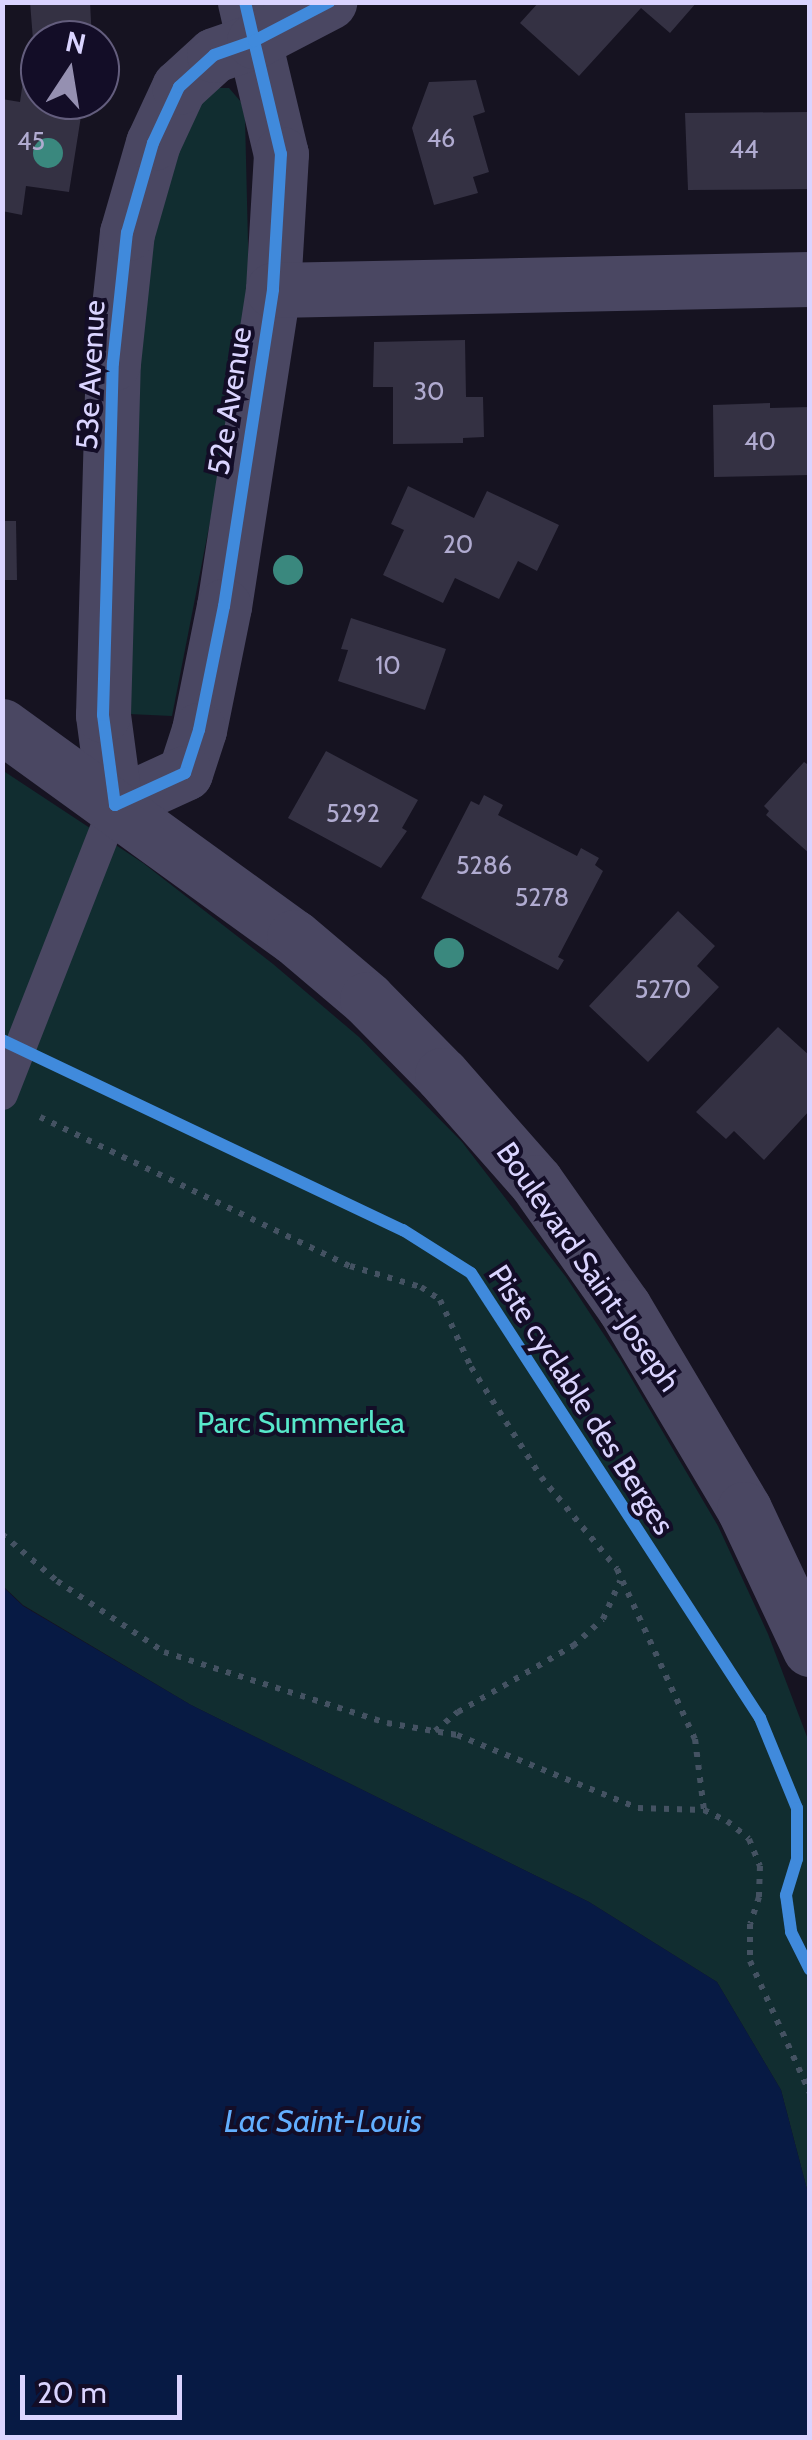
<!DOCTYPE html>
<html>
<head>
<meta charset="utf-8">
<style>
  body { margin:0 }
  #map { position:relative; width:812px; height:2440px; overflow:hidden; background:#161321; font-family:Cabin,sans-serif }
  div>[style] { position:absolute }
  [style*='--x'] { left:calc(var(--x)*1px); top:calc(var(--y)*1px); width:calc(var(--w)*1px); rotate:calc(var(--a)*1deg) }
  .green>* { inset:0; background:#112d30 }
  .water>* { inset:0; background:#071a44 }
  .building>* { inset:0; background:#343143 }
  .path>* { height:6px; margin-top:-3px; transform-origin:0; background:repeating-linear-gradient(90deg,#445262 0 5px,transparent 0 13px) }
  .service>* { height:32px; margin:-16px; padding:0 16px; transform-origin:16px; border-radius:16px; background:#4a4762 }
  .minor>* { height:55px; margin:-27.5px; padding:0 27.5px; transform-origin:27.5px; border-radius:27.5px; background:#4a4762 }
  .tertiary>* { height:55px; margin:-27.5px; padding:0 27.5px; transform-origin:27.5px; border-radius:27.5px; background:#4a4762 }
  .cycleway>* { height:12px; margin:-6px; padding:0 6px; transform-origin:6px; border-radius:6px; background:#408adc }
  .trees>* { width:30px; height:30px; margin:-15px; border-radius:50%; background:#3a887e }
  span { translate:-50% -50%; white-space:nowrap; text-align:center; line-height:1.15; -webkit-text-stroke:8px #130d27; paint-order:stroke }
  .number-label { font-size:25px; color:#b0abd0 }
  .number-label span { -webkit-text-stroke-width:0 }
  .street-label { font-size:30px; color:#dad4ff }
  .park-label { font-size:30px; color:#57e8ca }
  .water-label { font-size:32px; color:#62afff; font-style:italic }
  .frame { position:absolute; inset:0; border:5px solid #dad4ff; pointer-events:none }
  .north { position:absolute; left:20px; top:20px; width:100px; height:100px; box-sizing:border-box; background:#130d27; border:2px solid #635d7d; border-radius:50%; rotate:12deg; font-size:28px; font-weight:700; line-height:40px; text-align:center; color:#dad4ff }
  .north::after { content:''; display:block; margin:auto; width:35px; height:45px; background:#9590b1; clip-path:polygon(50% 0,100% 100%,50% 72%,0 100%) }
  .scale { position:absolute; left:20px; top:2375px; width:162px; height:45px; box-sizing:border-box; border:5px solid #dad4ff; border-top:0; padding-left:12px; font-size:30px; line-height:35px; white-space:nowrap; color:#dad4ff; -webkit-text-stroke:8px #130d27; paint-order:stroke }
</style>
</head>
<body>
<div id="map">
  <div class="green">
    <i style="clip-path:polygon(212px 88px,229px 88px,241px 102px,245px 118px,249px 284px,218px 481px,172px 716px,129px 714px,126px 592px,145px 237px,198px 101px)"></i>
    <i style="clip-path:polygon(2px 770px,143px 863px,273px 964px,359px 1037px,462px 1142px,566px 1277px,620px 1359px,718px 1526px,768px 1634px,809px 1742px,809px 2197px,781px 2090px,717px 1982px,589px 1902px,191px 1705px,23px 1605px,3px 1586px)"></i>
  </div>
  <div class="water">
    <i style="clip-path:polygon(2px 1586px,23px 1606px,191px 1705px,589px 1902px,717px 1982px,781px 2090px,809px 2197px,809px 2437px,3px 2437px)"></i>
  </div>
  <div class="building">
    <i style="clip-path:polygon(30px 2px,90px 2px,92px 40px,40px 40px,40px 65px,35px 65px)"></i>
    <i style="clip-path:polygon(539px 2px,697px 2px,670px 33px,641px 8px,579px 76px,520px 23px)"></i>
    <i style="clip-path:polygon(476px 80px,485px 112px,473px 116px,489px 172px,473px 177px,478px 193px,434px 205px,412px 128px,429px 82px)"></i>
    <i style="clip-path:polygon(23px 81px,40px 84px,40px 100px,78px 100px,77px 109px,82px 110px,69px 192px,26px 186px,22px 215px,2px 211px,2px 99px,20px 102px)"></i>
    <i style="clip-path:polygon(809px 112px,810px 189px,688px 190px,685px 113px)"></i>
    <i style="clip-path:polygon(465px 340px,466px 397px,483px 397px,484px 437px,463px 438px,463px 443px,393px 444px,393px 387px,373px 387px,374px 342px)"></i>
    <i style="clip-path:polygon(770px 403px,770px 408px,810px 407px,810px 475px,714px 477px,713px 405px)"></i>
    <i style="clip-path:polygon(408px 486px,474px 518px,487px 491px,559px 525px,537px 571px,518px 561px,499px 599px,455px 578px,443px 603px,383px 575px,404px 530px,391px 524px)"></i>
    <i style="clip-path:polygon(2px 521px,16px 521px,17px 580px,2px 580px)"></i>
    <i style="clip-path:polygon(351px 618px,446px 649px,425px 710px,338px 681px,348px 650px,341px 649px)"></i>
    <i style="clip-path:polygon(326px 751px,418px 800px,402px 828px,407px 831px,381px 868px,288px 818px)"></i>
    <i style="clip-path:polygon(804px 762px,810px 766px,810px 854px,766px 815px,769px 811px,764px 806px)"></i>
    <i style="clip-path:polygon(484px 795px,503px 805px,498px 815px,577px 856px,581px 848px,599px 858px,595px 865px,603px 871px,558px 957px,564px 960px,558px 970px,421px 898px,471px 801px,479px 805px)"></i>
    <i style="clip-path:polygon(678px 911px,715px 946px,697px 966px,719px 987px,648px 1062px,589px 1006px)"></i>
    <i style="clip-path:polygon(778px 1027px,810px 1056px,810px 1110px,764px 1160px,734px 1131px,726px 1139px,696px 1112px)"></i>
  </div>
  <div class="path">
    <i style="--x:40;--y:1117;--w:344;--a:25.7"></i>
    <i style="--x:350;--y:1266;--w:74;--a:16.5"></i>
    <i style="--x:421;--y:1287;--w:23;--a:34"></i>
    <i style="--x:440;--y:1300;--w:74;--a:65.2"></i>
    <i style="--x:471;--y:1367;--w:130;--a:57.5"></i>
    <i style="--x:541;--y:1477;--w:119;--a:50.4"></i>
    <i style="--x:617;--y:1569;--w:187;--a:65.4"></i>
    <i style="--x:695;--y:1739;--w:72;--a:82.8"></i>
    <i style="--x:704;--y:1810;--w:25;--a:26"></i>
    <i style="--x:727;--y:1821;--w:28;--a:39"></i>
    <i style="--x:749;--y:1839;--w:29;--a:68"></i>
    <i style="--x:760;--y:1866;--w:31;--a:92"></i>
    <i style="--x:759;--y:1897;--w:28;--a:108"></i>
    <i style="--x:750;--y:1924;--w:37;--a:90"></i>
    <i style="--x:750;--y:1961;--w:145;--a:65.6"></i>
    <i style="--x:2;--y:1534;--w:72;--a:40.5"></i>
    <i style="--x:57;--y:1581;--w:128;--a:33.6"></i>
    <i style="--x:164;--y:1652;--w:234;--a:17.7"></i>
    <i style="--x:387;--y:1723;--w:71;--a:9.7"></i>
    <i style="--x:457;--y:1735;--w:195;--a:22"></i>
    <i style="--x:638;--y:1808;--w:66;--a:1.7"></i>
    <i style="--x:435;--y:1731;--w:30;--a:-40"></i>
    <i style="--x:458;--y:1712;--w:133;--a:-29.9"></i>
    <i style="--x:573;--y:1646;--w:40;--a:-42"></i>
    <i style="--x:603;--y:1619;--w:42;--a:-65.9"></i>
  </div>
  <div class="service">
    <i style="--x:2;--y:1094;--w:310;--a:-68.6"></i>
  </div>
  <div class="minor">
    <i style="--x:245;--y:2;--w:40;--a:77"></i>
    <i style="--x:254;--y:41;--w:116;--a:76.6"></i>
    <i style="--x:281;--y:154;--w:136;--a:93.4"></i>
    <i style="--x:273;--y:290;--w:320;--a:98.8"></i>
    <i style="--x:224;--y:606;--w:126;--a:101.4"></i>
    <i style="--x:199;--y:730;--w:45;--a:108"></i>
    <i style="--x:185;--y:773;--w:77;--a:155.4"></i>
    <i style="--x:115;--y:805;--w:91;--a:-97.6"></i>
    <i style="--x:103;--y:715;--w:352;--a:-88.4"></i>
    <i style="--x:113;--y:363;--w:131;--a:-83.9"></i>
    <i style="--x:127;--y:233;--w:94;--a:-73.9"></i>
    <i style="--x:153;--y:143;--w:62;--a:-65.1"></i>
    <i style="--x:179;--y:87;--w:47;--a:-42.4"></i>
    <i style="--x:214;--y:55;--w:42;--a:-19.3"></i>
    <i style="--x:254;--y:41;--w:85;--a:-27.5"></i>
    <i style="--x:273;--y:290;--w:537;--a:-1.17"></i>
  </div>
  <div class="tertiary">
    <i style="--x:2;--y:726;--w:360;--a:35.9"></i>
    <i style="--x:294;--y:937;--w:96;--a:40.3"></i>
    <i style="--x:367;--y:999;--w:107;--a:45.4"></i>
    <i style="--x:442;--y:1075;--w:142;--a:48.7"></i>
    <i style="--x:536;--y:1182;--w:153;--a:54.9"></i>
    <i style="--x:624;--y:1307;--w:235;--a:59.3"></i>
    <i style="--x:744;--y:1509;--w:155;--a:64.8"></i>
  </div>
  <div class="cycleway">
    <i style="--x:245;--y:2;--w:40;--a:77"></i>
    <i style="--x:254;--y:41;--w:116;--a:76.6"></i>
    <i style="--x:281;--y:154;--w:136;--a:93.4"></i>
    <i style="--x:273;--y:290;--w:320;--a:98.8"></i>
    <i style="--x:224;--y:606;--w:126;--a:101.4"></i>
    <i style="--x:199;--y:730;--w:45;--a:108"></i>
    <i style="--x:185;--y:773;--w:77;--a:155.4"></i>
    <i style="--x:115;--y:805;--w:91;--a:-97.6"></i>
    <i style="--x:103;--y:715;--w:352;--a:-88.4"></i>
    <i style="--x:113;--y:363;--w:131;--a:-83.9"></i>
    <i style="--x:127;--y:233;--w:94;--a:-73.9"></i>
    <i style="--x:153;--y:143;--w:62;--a:-65.1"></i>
    <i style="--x:179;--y:87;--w:47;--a:-42.4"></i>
    <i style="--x:214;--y:55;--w:42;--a:-19.3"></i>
    <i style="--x:254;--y:41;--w:85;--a:-27.5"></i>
    <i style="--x:2;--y:1040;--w:444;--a:25.4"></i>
    <i style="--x:403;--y:1230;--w:80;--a:32.3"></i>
    <i style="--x:471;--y:1273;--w:531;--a:57"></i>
    <i style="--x:760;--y:1718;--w:97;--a:67.7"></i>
    <i style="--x:797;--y:1808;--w:51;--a:90"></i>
    <i style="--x:797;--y:1859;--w:38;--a:107"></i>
    <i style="--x:786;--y:1895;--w:37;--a:82"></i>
    <i style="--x:791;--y:1932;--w:42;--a:63.4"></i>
  </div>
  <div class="trees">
    <i style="left:48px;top:153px"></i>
    <i style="left:288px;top:570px"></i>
    <i style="left:449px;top:953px"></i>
  </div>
  <div class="number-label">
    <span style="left:441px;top:138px">46</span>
    <span style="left:31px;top:141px">45</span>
    <span style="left:744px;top:149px">44</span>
    <span style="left:429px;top:391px">30</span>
    <span style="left:760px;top:441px">40</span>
    <span style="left:458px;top:544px">20</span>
    <span style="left:388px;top:665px">10</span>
    <span style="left:353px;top:813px">5292</span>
    <span style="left:484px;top:865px">5286</span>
    <span style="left:542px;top:897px">5278</span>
    <span style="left:663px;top:989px">5270</span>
  </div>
  <div class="street-label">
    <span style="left:91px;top:375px;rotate:-87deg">53e Avenue</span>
    <span style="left:230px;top:401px;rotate:-81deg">52e Avenue</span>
    <span style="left:588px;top:1267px;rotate:55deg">Boulevard Saint-Joseph</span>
    <span style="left:581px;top:1400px;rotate:57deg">Piste cyclable des Berges</span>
  </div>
  <div class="park-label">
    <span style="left:301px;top:1423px">Parc Summerlea</span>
  </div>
  <div class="water-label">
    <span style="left:323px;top:2121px">Lac Saint-Louis</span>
  </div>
  <div class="frame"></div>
  <div class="north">N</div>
  <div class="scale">20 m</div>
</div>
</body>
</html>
